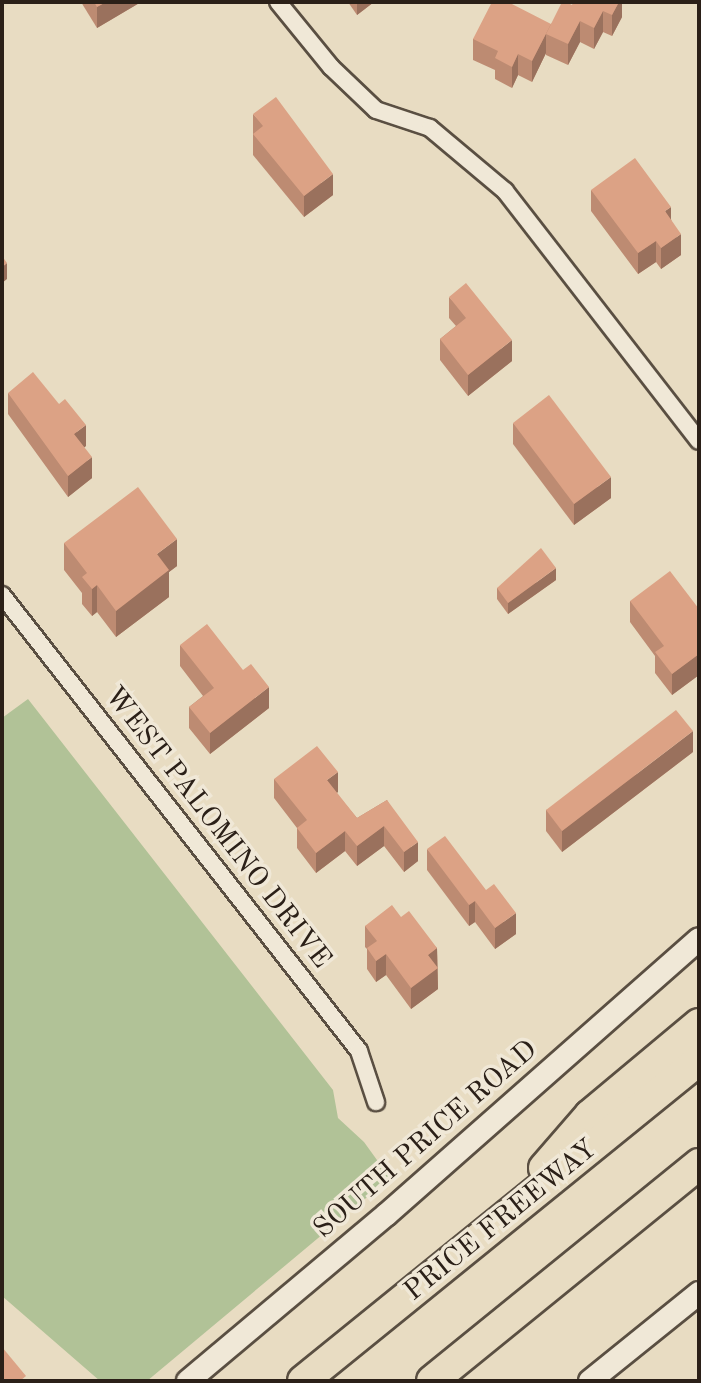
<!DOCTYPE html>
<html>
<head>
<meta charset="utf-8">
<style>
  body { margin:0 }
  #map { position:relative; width:701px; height:1383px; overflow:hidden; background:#e8dcc2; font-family:"Old Standard TT",serif }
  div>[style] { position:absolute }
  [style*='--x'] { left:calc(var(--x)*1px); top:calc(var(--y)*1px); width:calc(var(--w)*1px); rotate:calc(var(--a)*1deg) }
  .green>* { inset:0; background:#b1c297 }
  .roads { filter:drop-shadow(2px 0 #5a4f42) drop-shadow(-2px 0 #5a4f42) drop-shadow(0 2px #5a4f42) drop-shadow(0 -2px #5a4f42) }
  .street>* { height:16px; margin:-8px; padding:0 8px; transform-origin:8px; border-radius:8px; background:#f0e8d7 }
  .secondary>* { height:22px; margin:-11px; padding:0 11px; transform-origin:11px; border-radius:11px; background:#f0e8d7 }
  .highway>* { height:30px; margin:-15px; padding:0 15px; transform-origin:15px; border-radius:15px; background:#e8dcc2 }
  .wall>* { inset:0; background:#bd8b72 }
  .shaded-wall>* { inset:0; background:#9a715d }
  .building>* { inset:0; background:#dca285 }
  span { translate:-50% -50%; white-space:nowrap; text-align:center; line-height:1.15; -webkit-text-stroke:7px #f0e8d7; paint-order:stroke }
  .street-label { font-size:28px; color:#2b2018 }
  .frame { position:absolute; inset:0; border:4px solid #2b2018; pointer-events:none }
</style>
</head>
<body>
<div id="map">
  <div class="green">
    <i style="clip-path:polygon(28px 699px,333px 1090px,338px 1118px,364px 1142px,390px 1178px,147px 1381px,100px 1381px,2px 1296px,2px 718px)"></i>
  </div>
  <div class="roads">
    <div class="street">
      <i style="--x:278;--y:2;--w:84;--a:50.8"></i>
      <i style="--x:331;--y:67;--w:62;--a:43.7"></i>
      <i style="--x:376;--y:110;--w:57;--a:18.4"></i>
      <i style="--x:430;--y:128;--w:98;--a:40"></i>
      <i style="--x:505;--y:191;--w:316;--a:52.2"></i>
      <i style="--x:2;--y:595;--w:579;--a:51.94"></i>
      <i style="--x:359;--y:1051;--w:54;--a:71.6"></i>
    </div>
    <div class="secondary">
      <i style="--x:188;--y:1381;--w:258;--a:-40"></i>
      <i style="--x:386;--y:1215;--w:417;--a:-41.4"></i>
      <i style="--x:590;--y:1381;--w:140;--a:-38.9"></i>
    </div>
    <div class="highway">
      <i style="--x:544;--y:1168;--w:70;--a:-49"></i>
      <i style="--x:590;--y:1115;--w:142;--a:-39.9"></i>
      <i style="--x:303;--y:1381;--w:510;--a:-39.03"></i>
      <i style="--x:432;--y:1381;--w:344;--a:-39.1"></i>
    </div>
  </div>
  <div class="wall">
    <i style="clip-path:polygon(81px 2px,141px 2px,97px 28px)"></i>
    <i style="clip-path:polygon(348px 2px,374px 2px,357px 15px)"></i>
    <i style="clip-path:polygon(622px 2px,622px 17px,612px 36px,603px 32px,594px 49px,580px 42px,568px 65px,546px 55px,546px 53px,532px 82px,518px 75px,512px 88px,495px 79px,495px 70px,473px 60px,473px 39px,551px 24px,572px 5px)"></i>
    <i style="clip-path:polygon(253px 114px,333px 195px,304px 217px,253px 155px)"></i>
    <i style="clip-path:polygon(591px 190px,671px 219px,681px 255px,661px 269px,656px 262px,638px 274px,591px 211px)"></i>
    <i style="clip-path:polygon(449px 297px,512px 361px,468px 396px,440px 360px,440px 339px,456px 326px,449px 318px)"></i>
    <i style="clip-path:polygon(8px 393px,59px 404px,86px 446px,84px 447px,92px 478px,68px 497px,8px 414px)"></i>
    <i style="clip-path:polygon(513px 423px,611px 498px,574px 525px,513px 444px)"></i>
    <i style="clip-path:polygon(64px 543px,177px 566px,169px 572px,169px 597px,116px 637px,97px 612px,92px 616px,82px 604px,82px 593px,64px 570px)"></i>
    <i style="clip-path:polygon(556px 580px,508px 614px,497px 599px,497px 588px)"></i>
    <i style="clip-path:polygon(630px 601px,699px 609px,699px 675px,672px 695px,655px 673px,655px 656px,630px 622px)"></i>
    <i style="clip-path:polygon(180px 645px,269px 708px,210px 754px,189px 728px,189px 707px,203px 696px,180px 666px)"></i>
    <i style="clip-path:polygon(693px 752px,562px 852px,546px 831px,546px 810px)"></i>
    <i style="clip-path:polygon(274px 779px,338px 792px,336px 793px,357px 818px,387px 800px,418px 861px,404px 872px,384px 846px,357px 866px,345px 851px,316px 873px,297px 848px,297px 828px,274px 798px)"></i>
    <i style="clip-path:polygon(427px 849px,516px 934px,495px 949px,475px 922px,469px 926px,427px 870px)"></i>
    <i style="clip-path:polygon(401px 917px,437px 948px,438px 989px,411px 1009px,386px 975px,376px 982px,367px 969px,367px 949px,365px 947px,365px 926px)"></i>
  </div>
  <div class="shaded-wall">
    <i style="clip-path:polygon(106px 2px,141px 2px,97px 28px,97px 7px)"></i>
    <i style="clip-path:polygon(357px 2px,374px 2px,357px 15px)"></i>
    <i style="clip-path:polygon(619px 2px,622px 2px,622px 17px,612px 36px,612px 15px)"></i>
    <i style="clip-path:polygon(603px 11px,603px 32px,594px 49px,594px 28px)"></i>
    <i style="clip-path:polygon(580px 21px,580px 42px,568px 65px,568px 44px)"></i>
    <i style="clip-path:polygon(551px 24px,546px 34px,546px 53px,532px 82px,532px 61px)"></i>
    <i style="clip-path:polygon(518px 54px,518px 75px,512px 88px,512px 67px)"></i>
    <i style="clip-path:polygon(333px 174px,333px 195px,304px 217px,304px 196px)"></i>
    <i style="clip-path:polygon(671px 207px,671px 228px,665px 211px)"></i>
    <i style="clip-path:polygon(681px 234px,681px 255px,661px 269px,661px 248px)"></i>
    <i style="clip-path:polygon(656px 241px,656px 262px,638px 274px,638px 253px)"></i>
    <i style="clip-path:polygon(7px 263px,7px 279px,2px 283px,2px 267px)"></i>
    <i style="clip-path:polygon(512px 340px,512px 361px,468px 396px,468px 375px)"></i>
    <i style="clip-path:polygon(86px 425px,86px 446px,74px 455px,74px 434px)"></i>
    <i style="clip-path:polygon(92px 457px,92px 478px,68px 497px,68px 476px)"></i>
    <i style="clip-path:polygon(611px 477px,611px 498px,574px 525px,574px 504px)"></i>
    <i style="clip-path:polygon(177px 539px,177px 566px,169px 572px,169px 597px,116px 637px,116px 611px,157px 554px)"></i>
    <i style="clip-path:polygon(556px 568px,556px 580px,508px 614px,508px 603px)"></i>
    <i style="clip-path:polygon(97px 585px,97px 612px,92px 616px,92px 589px)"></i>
    <i style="clip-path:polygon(699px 654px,699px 675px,672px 695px,672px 674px)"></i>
    <i style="clip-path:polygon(269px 687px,269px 708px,210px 754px,210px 733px)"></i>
    <i style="clip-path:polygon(693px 731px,693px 752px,562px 852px,562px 831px)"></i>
    <i style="clip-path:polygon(338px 772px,338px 792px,327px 800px,327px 780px)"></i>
    <i style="clip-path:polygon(384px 826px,384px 846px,357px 866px,357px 846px)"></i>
    <i style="clip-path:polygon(345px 831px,345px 851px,316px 873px,316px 853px)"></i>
    <i style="clip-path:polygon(418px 842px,418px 861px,404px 872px,404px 852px)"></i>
    <i style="clip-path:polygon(475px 901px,475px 922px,469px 926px,469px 905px)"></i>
    <i style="clip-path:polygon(516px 913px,516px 934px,495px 949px,495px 928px)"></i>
    <i style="clip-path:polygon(437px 948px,438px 989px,411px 1009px,411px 988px,428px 955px)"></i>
    <i style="clip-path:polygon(386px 954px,386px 975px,376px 982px,376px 961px)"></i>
  </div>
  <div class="building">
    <i style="clip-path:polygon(94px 2px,106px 2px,97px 7px)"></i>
    <i style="clip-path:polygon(492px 2px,508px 2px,551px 24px,532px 61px,518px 54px,512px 67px,495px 58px,498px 51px,473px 39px)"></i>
    <i style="clip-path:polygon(562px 2px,566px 2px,572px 5px,573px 2px,619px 2px,612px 15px,603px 11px,594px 28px,580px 21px,568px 44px,546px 34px)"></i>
    <i style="clip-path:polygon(276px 97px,333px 174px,304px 196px,253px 134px,263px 126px,253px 114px)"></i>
    <i style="clip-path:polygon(635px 158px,671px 207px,665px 211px,681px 234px,661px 248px,656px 241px,638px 253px,591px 190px)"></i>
    <i style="clip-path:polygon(2px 256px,7px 263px,2px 267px)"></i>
    <i style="clip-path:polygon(466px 283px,512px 340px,468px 375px,440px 339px,466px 318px,449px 297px)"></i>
    <i style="clip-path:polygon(33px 372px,59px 404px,65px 399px,86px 425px,74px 434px,92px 457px,68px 476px,8px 393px)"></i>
    <i style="clip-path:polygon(549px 395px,611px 477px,574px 504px,513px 423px)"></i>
    <i style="clip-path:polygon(138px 487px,177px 539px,157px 554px,169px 570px,116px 611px,97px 585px,92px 589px,82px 577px,87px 573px,64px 543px)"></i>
    <i style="clip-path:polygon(541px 548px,556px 568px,508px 603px,497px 588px)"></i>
    <i style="clip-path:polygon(670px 571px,699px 609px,699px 654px,672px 674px,655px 652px,664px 646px,630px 601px)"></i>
    <i style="clip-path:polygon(207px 624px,243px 670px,251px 664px,269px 687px,210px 733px,189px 707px,214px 688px,180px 645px)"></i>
    <i style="clip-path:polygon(676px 710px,693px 731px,562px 831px,546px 810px)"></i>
    <i style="clip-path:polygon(317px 746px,338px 772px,327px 780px,357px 818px,387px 800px,418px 842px,404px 852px,384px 826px,357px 846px,345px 831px,316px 853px,297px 828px,307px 820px,274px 779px)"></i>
    <i style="clip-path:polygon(445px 836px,486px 890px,494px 884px,516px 913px,495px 928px,475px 901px,469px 905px,427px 849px)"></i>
    <i style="clip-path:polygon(392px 905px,401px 917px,409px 911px,437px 948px,428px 955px,438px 968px,411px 988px,386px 954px,376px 961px,367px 948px,377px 941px,365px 926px)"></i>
    <i style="clip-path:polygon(2px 1347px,26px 1376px,20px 1381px,2px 1381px)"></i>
  </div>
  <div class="street-label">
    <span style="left:217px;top:828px;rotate:52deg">WEST PALOMINO DRIVE</span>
    <span style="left:426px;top:1140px;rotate:-41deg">SOUTH PRICE ROAD</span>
    <span style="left:501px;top:1221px;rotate:-39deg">PRICE FREEWAY</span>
  </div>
  <div class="frame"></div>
</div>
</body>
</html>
